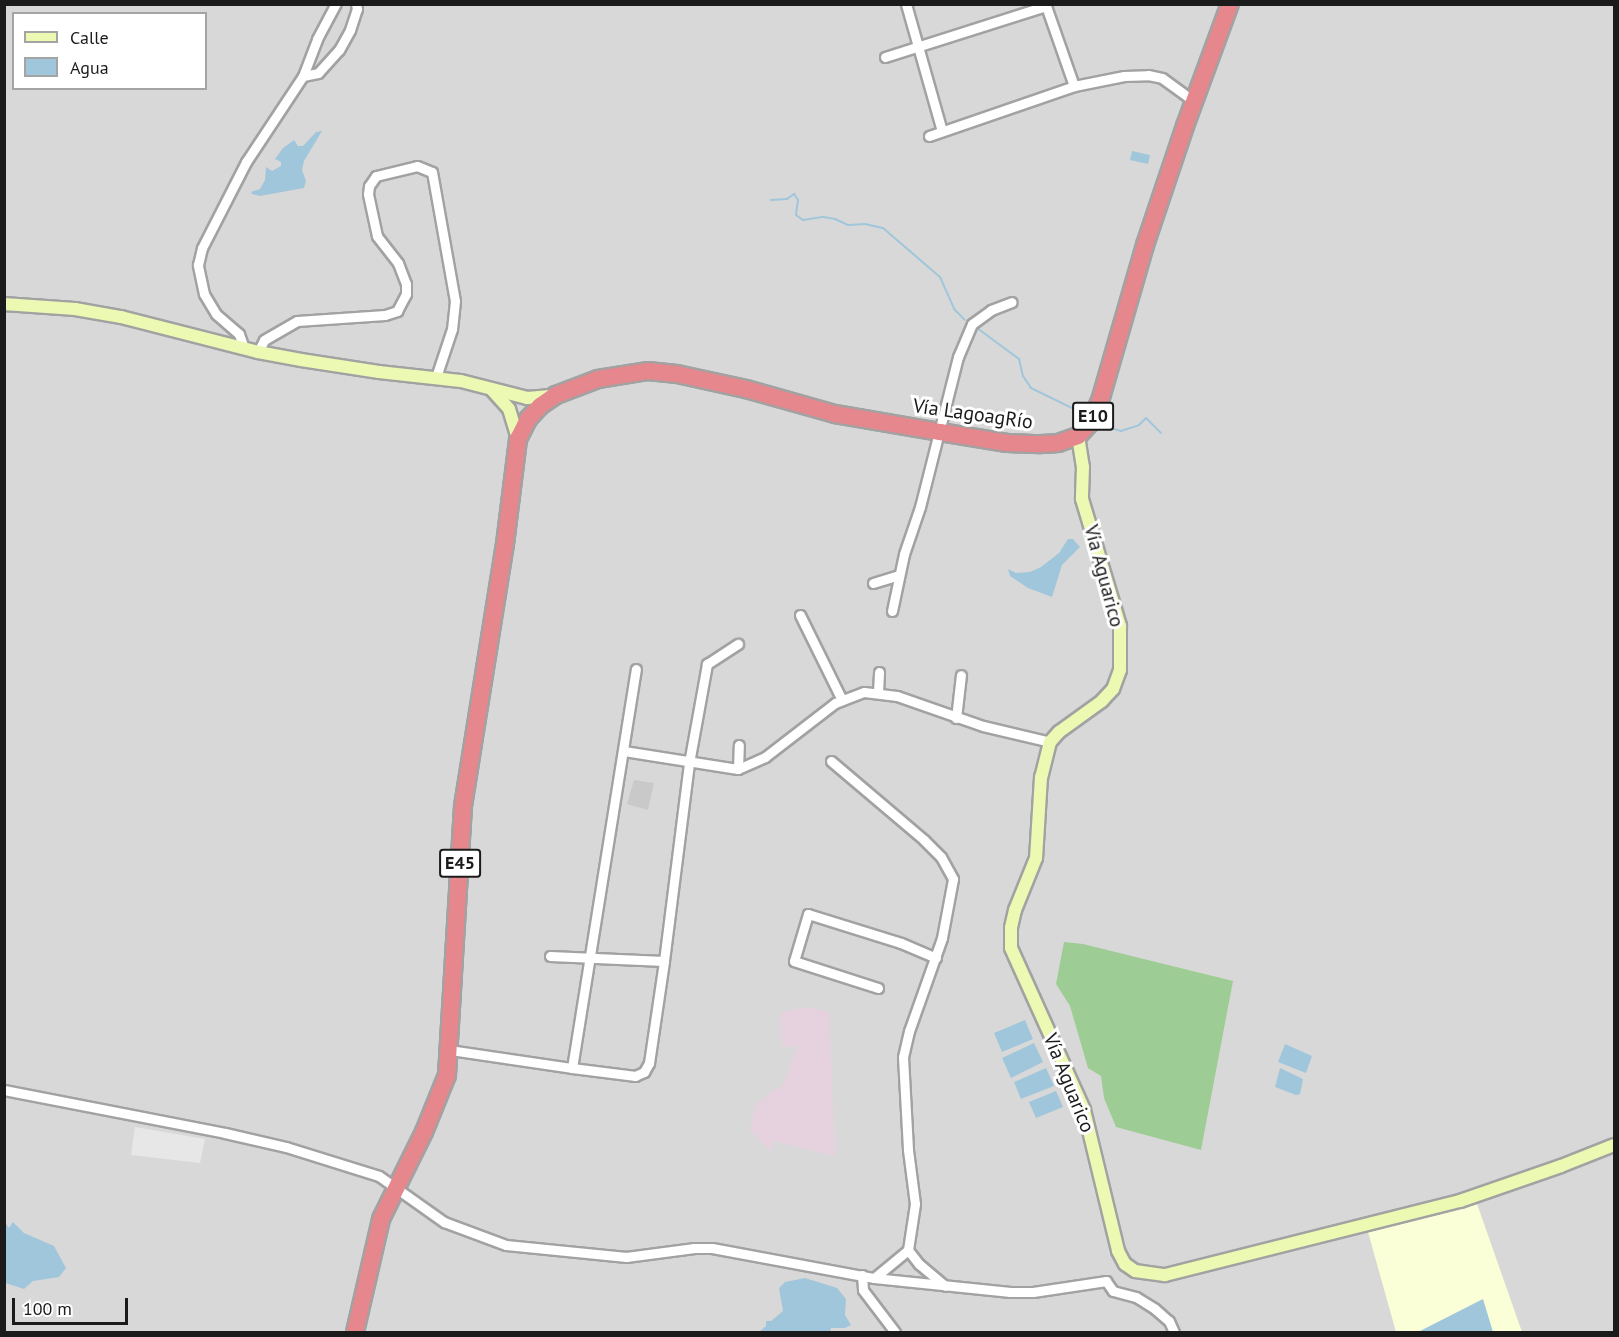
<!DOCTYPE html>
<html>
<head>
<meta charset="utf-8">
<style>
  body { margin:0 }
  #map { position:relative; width:1619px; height:1337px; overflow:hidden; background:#edeae0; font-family:"PT Sans",sans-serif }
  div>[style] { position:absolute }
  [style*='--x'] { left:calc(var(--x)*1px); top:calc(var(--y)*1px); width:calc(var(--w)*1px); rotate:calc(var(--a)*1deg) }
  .residential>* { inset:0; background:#d9d8d8 }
  .industrial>* { inset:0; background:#e6d2df }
  .education>* { inset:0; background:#faffd7 }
  .religious>* { inset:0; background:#c9c9c9 }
  .forest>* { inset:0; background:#9ecc95 }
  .parking>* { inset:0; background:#e7e7e7 }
  .water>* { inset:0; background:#a0c6db }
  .stream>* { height:2px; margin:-1px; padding:0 1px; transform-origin:1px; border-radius:1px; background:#a0c6db }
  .roads { filter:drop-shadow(2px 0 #a2a2a2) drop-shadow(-2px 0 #a2a2a2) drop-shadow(0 2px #a2a2a2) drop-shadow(0 -2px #a2a2a2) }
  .street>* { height:9px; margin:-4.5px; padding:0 4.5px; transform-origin:4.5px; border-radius:4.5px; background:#fff }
  .secondary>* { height:12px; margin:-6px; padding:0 6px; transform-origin:6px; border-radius:6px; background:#ecf9b2 }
  .highway>* { height:16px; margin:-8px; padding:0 8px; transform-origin:8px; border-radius:8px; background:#e5878c }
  span { translate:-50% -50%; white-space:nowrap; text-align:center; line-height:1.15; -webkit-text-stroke:6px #fff; paint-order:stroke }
  .shield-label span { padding:2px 4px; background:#fff; border:2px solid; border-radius:4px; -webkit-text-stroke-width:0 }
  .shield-label { font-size:18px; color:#1b1b1b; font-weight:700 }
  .street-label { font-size:20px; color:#1b1b1b }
  .frame { position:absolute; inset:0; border:6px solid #1b1b1b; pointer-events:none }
  .legend { position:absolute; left:12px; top:12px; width:195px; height:78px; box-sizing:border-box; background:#fff; border:2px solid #a4a4a4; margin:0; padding:8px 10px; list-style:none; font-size:18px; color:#1b1b1b }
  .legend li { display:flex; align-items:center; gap:12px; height:30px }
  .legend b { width:30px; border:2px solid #a4a4a4 }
  .scale { position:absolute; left:12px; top:1298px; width:116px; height:27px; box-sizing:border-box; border:3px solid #1b1b1b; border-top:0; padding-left:8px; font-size:18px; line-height:21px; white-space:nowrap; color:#1b1b1b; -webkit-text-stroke:4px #fff; paint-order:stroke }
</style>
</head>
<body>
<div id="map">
  <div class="residential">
    <i style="clip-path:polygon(evenodd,5px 5px,1614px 5px,1614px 1332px,5px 1332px,5px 5px,14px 14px,206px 14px,206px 88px,14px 88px,14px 14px)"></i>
  </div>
  <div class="industrial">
    <i style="clip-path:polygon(805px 1007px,829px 1012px,835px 1156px,774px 1141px,770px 1151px,750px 1130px,756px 1104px,784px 1083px,798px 1046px,782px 1047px,780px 1013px)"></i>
  </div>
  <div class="education">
    <i style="clip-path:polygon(1476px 1201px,1522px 1332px,1396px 1332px,1368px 1232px)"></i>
  </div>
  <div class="religious">
    <i style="clip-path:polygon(634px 780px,654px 783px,648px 810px,627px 804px)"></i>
  </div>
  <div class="forest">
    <i style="clip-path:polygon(1064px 942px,1083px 944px,1233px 981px,1201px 1150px,1116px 1127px,1104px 1098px,1101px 1076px,1088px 1068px,1070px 1006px,1056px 984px)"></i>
  </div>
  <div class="parking">
    <i style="clip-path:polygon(135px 1127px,205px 1139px,200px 1163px,131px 1155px)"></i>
  </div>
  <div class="water">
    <i style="clip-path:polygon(322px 131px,304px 161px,302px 170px,306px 181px,304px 188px,260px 196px,252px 194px,251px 192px,260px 189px,265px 180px,266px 167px,272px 171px,281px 166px,281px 162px,275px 159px,283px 148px,294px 140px,298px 146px,303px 146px,316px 132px)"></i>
    <i style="clip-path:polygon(1132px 151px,1150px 155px,1148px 164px,1130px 160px)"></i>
    <i style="clip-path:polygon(1068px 539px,1073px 539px,1080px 547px,1062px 565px,1052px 597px,1028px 588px,1010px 576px,1008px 569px,1016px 573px,1030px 572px,1041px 567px,1059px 553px)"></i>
    <i style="clip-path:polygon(1025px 1020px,1033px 1039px,1002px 1052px,994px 1033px)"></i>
    <i style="clip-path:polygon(1034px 1043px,1043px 1062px,1011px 1078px,1002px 1058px)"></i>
    <i style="clip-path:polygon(1285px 1044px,1312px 1056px,1306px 1073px,1278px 1062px)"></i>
    <i style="clip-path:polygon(1046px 1068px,1054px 1086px,1021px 1099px,1014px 1082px)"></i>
    <i style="clip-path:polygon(1280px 1068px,1303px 1079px,1300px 1094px,1296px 1095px,1275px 1087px)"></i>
    <i style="clip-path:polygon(1056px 1091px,1063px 1107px,1036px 1118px,1029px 1102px)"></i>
    <i style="clip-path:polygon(5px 1222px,9px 1228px,13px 1222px,24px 1233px,54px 1246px,66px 1268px,59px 1277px,33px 1281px,24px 1289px,5px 1283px)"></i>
    <i style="clip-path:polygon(805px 1278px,837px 1288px,846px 1299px,845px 1315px,851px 1325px,845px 1328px,831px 1328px,830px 1332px,759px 1332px,766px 1326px,766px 1321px,771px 1321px,783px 1311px,779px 1288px,785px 1282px)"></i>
    <i style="clip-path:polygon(1483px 1299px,1493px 1332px,1418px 1332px)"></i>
  </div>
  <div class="stream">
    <i style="--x:771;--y:200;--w:16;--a:-4"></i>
    <i style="--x:787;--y:199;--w:9;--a:-36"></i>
    <i style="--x:794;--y:194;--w:7;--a:56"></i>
    <i style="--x:798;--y:200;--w:15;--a:98"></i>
    <i style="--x:796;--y:215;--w:9;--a:36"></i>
    <i style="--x:803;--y:220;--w:20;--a:-9"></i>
    <i style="--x:823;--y:217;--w:12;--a:9"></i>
    <i style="--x:835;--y:219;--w:14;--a:25"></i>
    <i style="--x:848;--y:225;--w:17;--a:-3"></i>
    <i style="--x:865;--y:224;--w:18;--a:13"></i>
    <i style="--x:883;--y:228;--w:75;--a:40.7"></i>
    <i style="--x:940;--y:277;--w:36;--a:66"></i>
    <i style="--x:955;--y:310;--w:14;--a:45"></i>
    <i style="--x:977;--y:328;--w:52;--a:36.4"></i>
    <i style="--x:1019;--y:359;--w:17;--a:77"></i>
    <i style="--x:1023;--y:376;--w:14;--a:56"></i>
    <i style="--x:1031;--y:388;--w:55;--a:26.1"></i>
    <i style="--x:1107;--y:427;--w:15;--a:16"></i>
    <i style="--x:1121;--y:431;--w:19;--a:-18"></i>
    <i style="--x:1139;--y:425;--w:10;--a:-45"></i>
    <i style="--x:1146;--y:418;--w:21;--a:45"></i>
  </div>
  <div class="roads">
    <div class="street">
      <i style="--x:906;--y:4;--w:132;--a:74.2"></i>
      <i style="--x:885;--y:57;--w:169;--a:-17.6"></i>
      <i style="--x:1046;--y:6;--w:85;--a:70.7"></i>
      <i style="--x:303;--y:76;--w:15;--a:-11"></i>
      <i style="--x:318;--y:73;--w:31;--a:-48"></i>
      <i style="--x:339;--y:50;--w:23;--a:-61"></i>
      <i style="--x:350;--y:30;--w:22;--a:-72"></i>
      <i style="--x:357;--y:9;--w:5;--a:-101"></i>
      <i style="--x:929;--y:136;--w:153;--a:-19"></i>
      <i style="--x:1074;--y:86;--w:51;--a:-11.3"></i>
      <i style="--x:1124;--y:76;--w:24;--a:-2"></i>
      <i style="--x:1148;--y:75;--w:14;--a:12"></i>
      <i style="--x:1162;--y:78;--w:41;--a:36"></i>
      <i style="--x:244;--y:348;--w:15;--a:-110"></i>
      <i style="--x:239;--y:334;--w:30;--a:-139"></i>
      <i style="--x:216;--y:314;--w:23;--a:-121"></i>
      <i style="--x:204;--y:294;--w:30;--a:-102"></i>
      <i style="--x:198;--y:265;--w:17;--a:-77"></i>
      <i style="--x:202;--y:248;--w:97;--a:-62.9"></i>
      <i style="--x:246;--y:162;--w:103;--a:-56.5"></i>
      <i style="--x:303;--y:76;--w:40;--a:-69"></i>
      <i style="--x:317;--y:39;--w:40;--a:-62"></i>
      <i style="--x:258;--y:352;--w:13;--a:-63"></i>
      <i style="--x:264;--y:340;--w:38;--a:-30"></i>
      <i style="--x:297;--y:321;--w:88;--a:-3.9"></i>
      <i style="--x:385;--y:315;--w:13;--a:-18"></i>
      <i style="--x:397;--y:311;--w:19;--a:-62"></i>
      <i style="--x:406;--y:294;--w:10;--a:-90"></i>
      <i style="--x:406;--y:284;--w:22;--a:-111"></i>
      <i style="--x:398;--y:263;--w:34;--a:-128"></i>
      <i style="--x:377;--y:236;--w:43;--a:-102.1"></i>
      <i style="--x:368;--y:194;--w:8;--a:-83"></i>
      <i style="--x:369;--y:186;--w:12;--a:-55"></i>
      <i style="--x:376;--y:176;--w:42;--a:-13.7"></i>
      <i style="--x:417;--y:166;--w:16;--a:22"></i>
      <i style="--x:432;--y:172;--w:131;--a:79.9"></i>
      <i style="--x:455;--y:301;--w:28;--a:96"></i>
      <i style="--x:452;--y:329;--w:51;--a:108.4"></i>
      <i style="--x:873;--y:583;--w:27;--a:-17"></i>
      <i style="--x:892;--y:611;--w:58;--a:-78.1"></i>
      <i style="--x:904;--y:554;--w:50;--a:-71.2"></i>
      <i style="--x:920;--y:507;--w:155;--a:-75.8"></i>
      <i style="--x:958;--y:357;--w:36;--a:-67"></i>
      <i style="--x:972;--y:324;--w:24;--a:-36"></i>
      <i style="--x:991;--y:310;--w:22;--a:-21"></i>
      <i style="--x:800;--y:615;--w:95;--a:63.7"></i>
      <i style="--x:878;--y:692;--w:20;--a:-87"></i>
      <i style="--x:956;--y:718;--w:43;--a:-83.4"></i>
      <i style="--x:624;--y:751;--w:115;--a:9"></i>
      <i style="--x:738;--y:769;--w:30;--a:-24"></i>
      <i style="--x:765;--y:757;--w:88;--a:-37.6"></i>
      <i style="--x:835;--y:703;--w:31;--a:-21"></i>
      <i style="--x:864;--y:692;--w:33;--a:7"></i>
      <i style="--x:897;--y:696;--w:91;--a:19.2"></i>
      <i style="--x:983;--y:726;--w:69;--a:13.4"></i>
      <i style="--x:831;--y:761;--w:122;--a:40.3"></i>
      <i style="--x:924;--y:840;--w:24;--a:45"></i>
      <i style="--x:941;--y:857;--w:25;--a:61"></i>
      <i style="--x:953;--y:879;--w:60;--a:100.6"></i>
      <i style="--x:942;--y:938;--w:99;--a:109.5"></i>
      <i style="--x:909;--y:1031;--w:27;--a:103"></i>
      <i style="--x:903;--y:1057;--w:93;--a:86.9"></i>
      <i style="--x:908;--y:1150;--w:54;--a:82.6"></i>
      <i style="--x:915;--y:1204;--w:47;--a:98.7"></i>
      <i style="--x:908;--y:1250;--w:44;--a:140.5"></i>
      <i style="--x:738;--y:769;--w:24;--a:-88"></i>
      <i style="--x:550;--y:956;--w:114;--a:2.5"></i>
      <i style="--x:664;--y:961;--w:200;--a:-82.8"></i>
      <i style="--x:689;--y:763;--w:101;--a:-79.7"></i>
      <i style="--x:707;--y:664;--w:37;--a:-33"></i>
      <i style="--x:878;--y:988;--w:88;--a:-162.2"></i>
      <i style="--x:794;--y:961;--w:49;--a:-73.4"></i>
      <i style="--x:808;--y:914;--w:97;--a:17.3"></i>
      <i style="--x:901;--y:943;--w:38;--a:23"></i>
      <i style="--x:450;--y:1050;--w:123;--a:8.4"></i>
      <i style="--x:572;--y:1068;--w:404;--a:-80.9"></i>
      <i style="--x:572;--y:1068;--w:64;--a:7.2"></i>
      <i style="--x:635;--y:1076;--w:10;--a:-24"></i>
      <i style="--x:644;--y:1072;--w:10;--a:-61"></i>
      <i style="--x:649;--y:1063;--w:103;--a:-81.6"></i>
      <i style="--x:4;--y:1090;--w:225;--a:11"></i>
      <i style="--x:225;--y:1133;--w:63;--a:12.9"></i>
      <i style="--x:286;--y:1147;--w:97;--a:17.3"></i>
      <i style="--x:379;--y:1176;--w:80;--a:35.3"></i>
      <i style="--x:444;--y:1222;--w:66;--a:20.4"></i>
      <i style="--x:506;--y:1245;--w:121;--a:5.7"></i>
      <i style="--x:626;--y:1257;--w:69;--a:-7.5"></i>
      <i style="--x:694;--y:1248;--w:18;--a:0"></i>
      <i style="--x:712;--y:1248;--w:165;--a:10.5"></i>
      <i style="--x:874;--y:1278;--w:137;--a:5.9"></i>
      <i style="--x:1010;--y:1292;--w:23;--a:0"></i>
      <i style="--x:1033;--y:1292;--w:74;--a:-8.6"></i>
      <i style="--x:1106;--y:1281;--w:12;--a:55"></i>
      <i style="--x:1113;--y:1291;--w:24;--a:15"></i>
      <i style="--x:1136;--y:1297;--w:22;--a:32"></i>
      <i style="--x:1155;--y:1309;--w:18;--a:41"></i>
      <i style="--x:1169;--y:1321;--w:12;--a:66"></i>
      <i style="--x:908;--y:1250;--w:18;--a:52"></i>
      <i style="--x:919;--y:1264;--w:34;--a:40"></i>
      <i style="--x:862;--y:1275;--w:15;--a:86"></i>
      <i style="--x:863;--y:1290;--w:53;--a:52.7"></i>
    </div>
    <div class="secondary">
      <i style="--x:4;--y:304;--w:71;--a:4"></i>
      <i style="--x:75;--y:309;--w:47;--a:9.9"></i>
      <i style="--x:121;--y:317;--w:141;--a:14.3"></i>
      <i style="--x:258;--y:352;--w:44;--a:10.5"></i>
      <i style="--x:301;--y:360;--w:79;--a:8.7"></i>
      <i style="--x:379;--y:372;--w:82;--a:6.3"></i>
      <i style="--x:461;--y:381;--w:68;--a:14.4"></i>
      <i style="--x:527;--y:398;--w:24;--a:-5"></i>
      <i style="--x:492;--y:390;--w:25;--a:48"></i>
      <i style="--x:509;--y:409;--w:31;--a:73"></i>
      <i style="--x:1078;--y:436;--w:31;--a:81"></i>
      <i style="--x:1083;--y:467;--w:32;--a:92"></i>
      <i style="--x:1082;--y:499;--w:133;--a:73.3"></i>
      <i style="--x:1120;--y:626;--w:44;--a:90"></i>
      <i style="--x:1120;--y:670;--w:20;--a:110"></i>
      <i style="--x:1113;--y:689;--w:16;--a:133"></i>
      <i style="--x:1102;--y:701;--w:53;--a:144.2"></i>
      <i style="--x:1059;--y:732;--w:13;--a:132"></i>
      <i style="--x:1050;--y:742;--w:36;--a:104"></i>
      <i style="--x:1041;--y:777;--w:81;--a:93.5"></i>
      <i style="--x:1036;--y:858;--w:56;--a:112"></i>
      <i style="--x:1015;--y:910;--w:18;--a:103"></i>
      <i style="--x:1011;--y:928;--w:20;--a:90"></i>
      <i style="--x:1011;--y:948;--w:178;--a:65.7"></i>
      <i style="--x:1084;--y:1110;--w:145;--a:76.4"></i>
      <i style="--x:1118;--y:1251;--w:15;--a:62"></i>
      <i style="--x:1125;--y:1264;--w:12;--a:35"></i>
      <i style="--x:1135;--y:1271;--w:30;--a:8"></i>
      <i style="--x:1165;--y:1275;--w:304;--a:-14.1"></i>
      <i style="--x:1460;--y:1201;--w:107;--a:-19.1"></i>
      <i style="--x:1561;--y:1166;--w:57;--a:-21.6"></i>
    </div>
    <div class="highway">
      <i style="--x:355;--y:1332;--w:116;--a:-77"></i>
      <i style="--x:381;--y:1219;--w:97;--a:-63.7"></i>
      <i style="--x:424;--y:1132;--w:61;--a:-68"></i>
      <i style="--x:447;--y:1075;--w:269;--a:-86.6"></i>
      <i style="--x:463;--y:806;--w:265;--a:-80.9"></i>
      <i style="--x:505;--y:544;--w:106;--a:-82.9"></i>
      <i style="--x:518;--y:439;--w:22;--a:-63"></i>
      <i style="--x:528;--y:419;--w:18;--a:-47"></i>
      <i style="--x:540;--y:406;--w:19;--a:-35"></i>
      <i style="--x:556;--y:395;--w:45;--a:-20.9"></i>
      <i style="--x:598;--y:379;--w:51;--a:-9.1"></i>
      <i style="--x:648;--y:371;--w:29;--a:6"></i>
      <i style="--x:677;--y:374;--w:71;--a:12.3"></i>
      <i style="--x:746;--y:389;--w:92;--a:15.7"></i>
      <i style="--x:835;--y:414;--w:107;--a:9.7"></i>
      <i style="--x:940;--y:432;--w:68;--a:9.3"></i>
      <i style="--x:1007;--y:443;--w:34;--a:2"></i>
      <i style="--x:1041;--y:444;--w:17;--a:-3"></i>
      <i style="--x:1058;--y:443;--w:21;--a:-19"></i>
      <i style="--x:1078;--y:436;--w:18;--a:-47"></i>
      <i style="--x:1090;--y:423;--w:24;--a:-66"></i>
      <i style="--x:1100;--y:401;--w:162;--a:-73.9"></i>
      <i style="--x:1145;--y:245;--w:126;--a:-71.4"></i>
      <i style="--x:1185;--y:126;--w:130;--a:-69.8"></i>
    </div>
  </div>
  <div class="shield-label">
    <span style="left:1093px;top:416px">E10</span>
    <span style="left:460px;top:863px">E45</span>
  </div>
  <div class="street-label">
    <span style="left:973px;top:414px;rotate:8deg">Vía LagoagRío</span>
    <span style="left:1104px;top:576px;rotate:75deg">Vía Aguarico</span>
    <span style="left:1069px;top:1083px;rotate:68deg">Vía Aguarico</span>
  </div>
  <div class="frame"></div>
  <ul class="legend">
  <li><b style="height:8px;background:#ecf9b2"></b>Calle</li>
  <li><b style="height:16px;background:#a0c6db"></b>Agua</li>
  </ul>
  <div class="scale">100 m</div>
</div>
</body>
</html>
